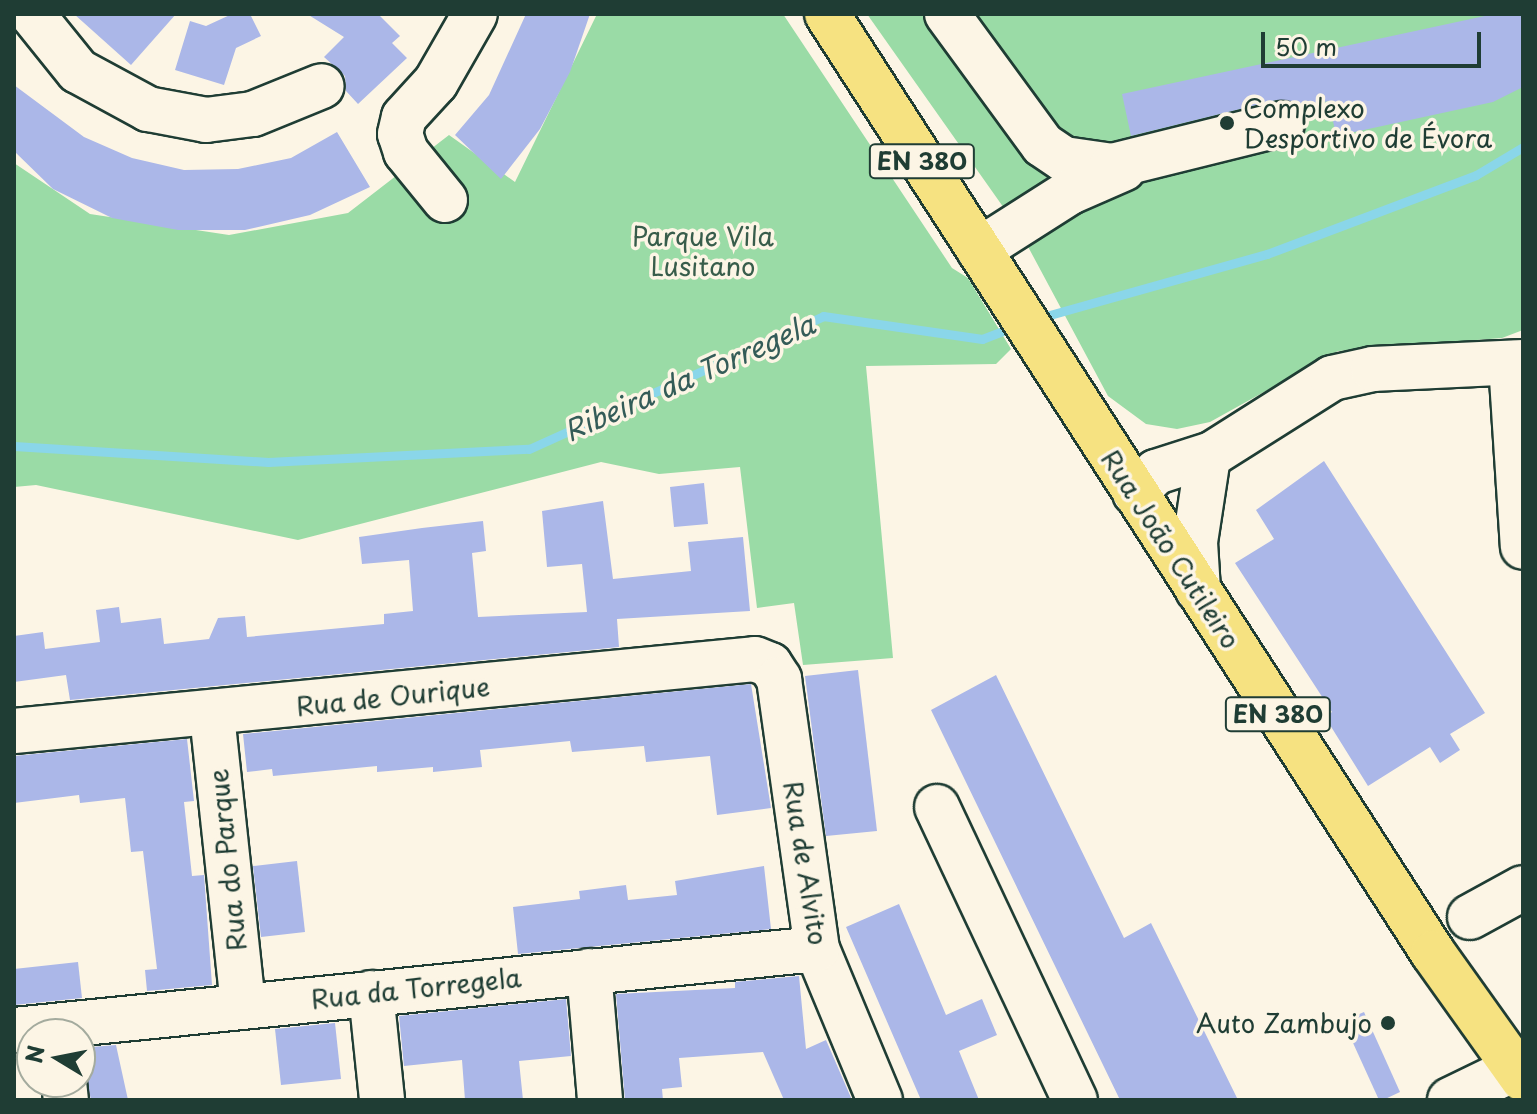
<!DOCTYPE html>
<html>
<head>
<meta charset="utf-8">
<style>
  body { margin:0 }
  #map { position:relative; width:1537px; height:1114px; overflow:hidden; background:#fcf5e5; font-family:"Playpen Sans",sans-serif }
  div>[style] { position:absolute }
  [style*='--x'] { left:calc(var(--x)*1px); top:calc(var(--y)*1px); width:calc(var(--w)*1px); rotate:calc(var(--a)*1deg) }
  .green>* { inset:0; background:#9adba6 }
  .stream>* { height:9px; margin:-4.5px; padding:0 4.5px; transform-origin:4.5px; border-radius:4.5px; background:#8ad6e9 }
  .building>* { inset:0; background:#abb7e8 }
  .roads { filter:drop-shadow(2px 0 #1f3d34) drop-shadow(-2px 0 #1f3d34) drop-shadow(0 2px #1f3d34) drop-shadow(0 -2px #1f3d34) }
  .minor>* { height:44px; margin:-22px; padding:0 22px; transform-origin:22px; border-radius:22px; background:#fcf5e5 }
  .major>* { height:44px; margin:-22px; padding:0 22px; transform-origin:22px; border-radius:22px; background:#f6e281 }
  .dots>* { width:22px; height:22px; translate:-50% -50%; box-sizing:border-box; border:4px solid #fcf5e5; border-radius:50% }
  span { translate:-50% -50%; white-space:nowrap; text-align:center; line-height:1.15; -webkit-text-stroke:7px #fcf5e5; paint-order:stroke }
  .shield-label span { padding:2px 6px; background:#fcf5e5; border:2px solid; border-radius:6px; -webkit-text-stroke-width:0 }
  .shield-label { font-size:24px; color:#1f3d34; font-weight:700 }
  .poi-label { font-size:26px; color:#1f3d34 }
  .left { translate:0 -50%; text-align:left }
  .right { translate:-100% -50%; text-align:right }
  .park-label { font-size:26px; color:#385d4b }
  .street-label { font-size:26px; color:#1f3d34 }
  .water-label { font-size:28px; color:#345c58; font-style:italic }
  .frame { position:absolute; inset:0; border:16px solid #1f3d34; pointer-events:none }
  .north { position:absolute; left:16px; top:1018px; width:80px; height:80px; box-sizing:border-box; background:#fcf5e5; border:2px solid #a4ab9e; border-radius:50%; rotate:280deg; font-size:22px; font-weight:700; line-height:32px; text-align:center; color:#1f3d34 }
  .north::after { content:''; display:block; margin:auto; width:28px; height:36px; background:#1f3d34; clip-path:polygon(50% 0,100% 100%,50% 72%,0 100%) }
  .scale { position:absolute; left:1261px; top:32px; width:220px; height:36px; box-sizing:border-box; border:4px solid #1f3d34; border-top:0; padding-left:10px; font-size:24px; line-height:28px; white-space:nowrap; color:#1f3d34; -webkit-text-stroke:6px #fcf5e5; paint-order:stroke }
</style>
</head>
<body>
<div id="map">
  <div class="green">
    <i style="clip-path:polygon(597px 14px,783px 14px,952px 268px,968px 278px,1011px 349px,996px 364px,866px 366px,893px 658px,803px 665px,794px 603px,757px 608px,740px 467px,659px 474px,601px 462px,298px 540px,36px 485px,14px 487px,14px 163px,90px 214px,229px 235px,348px 213px,449px 135px,515px 182px)"></i>
    <i style="clip-path:polygon(867px 14px,1523px 14px,1523px 330px,1502px 338px,1338px 351px,1210px 422px,1177px 429px,1146px 424px,1108px 396px,1018px 228px)"></i>
  </div>
  <div class="stream">
    <i style="--x:1039;--y:318;--w:237;--a:-15.7"></i>
    <i style="--x:1267;--y:254;--w:223;--a:-20.7"></i>
    <i style="--x:1476;--y:175;--w:55;--a:-30.8"></i>
    <i style="--x:14;--y:446;--w:255;--a:3.6"></i>
    <i style="--x:268;--y:462;--w:261;--a:-2.9"></i>
    <i style="--x:529;--y:449;--w:323;--a:-24.3"></i>
    <i style="--x:823;--y:316;--w:161;--a:8.2"></i>
    <i style="--x:982;--y:339;--w:33;--a:-21"></i>
  </div>
  <div class="building">
    <i style="clip-path:polygon(74px 14px,176px 14px,131px 65px)"></i>
    <i style="clip-path:polygon(232px 14px,250px 14px,261px 36px,236px 48px,224px 85px,175px 70px,190px 21px,206px 26px)"></i>
    <i style="clip-path:polygon(307px 14px,378px 14px,400px 36px,392px 43px,407px 58px,358px 104px,346px 91px,345px 76px,324px 57px,344px 37px)"></i>
    <i style="clip-path:polygon(526px 14px,590px 14px,570px 72px,540px 129px,501px 179px,455px 135px,489px 95px)"></i>
    <i style="clip-path:polygon(1494px 14px,1523px 14px,1523px 87px,1493px 102px,1336px 136px,1329px 101px,1301px 107px,1277px 100px,1131px 136px,1122px 94px)"></i>
    <i style="clip-path:polygon(14px 85px,84px 137px,132px 158px,184px 170px,238px 169px,291px 158px,337px 132px,370px 187px,310px 215px,245px 230px,178px 230px,112px 218px,53px 189px,14px 151px)"></i>
    <i style="clip-path:polygon(1324px 461px,1485px 713px,1450px 734px,1460px 750px,1440px 763px,1430px 747px,1368px 786px,1325px 717px,1332px 712px,1235px 563px,1274px 539px,1256px 510px)"></i>
    <i style="clip-path:polygon(704px 483px,708px 524px,674px 527px,670px 487px)"></i>
    <i style="clip-path:polygon(603px 501px,613px 579px,691px 571px,688px 542px,743px 537px,750px 611px,617px 619px,619px 647px,70px 700px,66px 675px,14px 682px,14px 636px,43px 632px,45px 649px,100px 642px,96px 610px,119px 607px,121px 623px,161px 618px,164px 644px,209px 639px,218px 618px,245px 616px,247px 637px,384px 624px,384px 614px,413px 611px,409px 560px,362px 564px,359px 537px,422px 528px,483px 521px,486px 551px,472px 553px,478px 617px,587px 612px,582px 564px,547px 567px,542px 511px)"></i>
    <i style="clip-path:polygon(858px 670px,877px 831px,826px 836px,805px 676px)"></i>
    <i style="clip-path:polygon(996px 675px,1124px 938px,1151px 923px,1238px 1100px,1120px 1100px,931px 710px)"></i>
    <i style="clip-path:polygon(751px 684px,771px 808px,717px 815px,710px 756px,646px 762px,644px 746px,572px 752px,570px 741px,480px 750px,482px 767px,433px 772px,433px 767px,377px 772px,377px 766px,273px 776px,272px 769px,247px 772px,243px 734px)"></i>
    <i style="clip-path:polygon(187px 739px,194px 801px,184px 802px,192px 876px,204px 875px,212px 985px,147px 991px,145px 970px,157px 969px,143px 851px,131px 852px,125px 798px,80px 803px,79px 795px,14px 803px,14px 756px)"></i>
    <i style="clip-path:polygon(297px 861px,305px 932px,261px 937px,253px 866px)"></i>
    <i style="clip-path:polygon(764px 866px,771px 929px,518px 954px,513px 907px,580px 899px,579px 891px,626px 885px,628px 900px,677px 895px,675px 881px)"></i>
    <i style="clip-path:polygon(899px 904px,946px 1015px,982px 999px,997px 1035px,959px 1051px,979px 1100px,921px 1100px,846px 927px)"></i>
    <i style="clip-path:polygon(78px 962px,82px 998px,14px 1005px,14px 969px)"></i>
    <i style="clip-path:polygon(799px 976px,806px 1049px,826px 1040px,852px 1100px,784px 1100px,763px 1052px,679px 1058px,682px 1087px,662px 1089px,663px 1100px,625px 1100px,616px 994px,735px 988px,735px 982px)"></i>
    <i style="clip-path:polygon(566px 999px,571px 1056px,519px 1061px,523px 1100px,465px 1100px,462px 1060px,404px 1066px,399px 1016px)"></i>
    <i style="clip-path:polygon(1364px 1012px,1400px 1092px,1383px 1100px,1379px 1100px,1343px 1021px)"></i>
    <i style="clip-path:polygon(335px 1023px,341px 1079px,281px 1085px,275px 1029px)"></i>
    <i style="clip-path:polygon(116px 1045px,128px 1100px,91px 1100px,80px 1048px)"></i>
  </div>
  <div class="roads">
    <div class="minor">
      <i style="--x:32;--y:14;--w:73;--a:51.1"></i>
      <i style="--x:78;--y:71;--w:80;--a:28.5"></i>
      <i style="--x:148;--y:109;--w:59;--a:10.7"></i>
      <i style="--x:206;--y:120;--w:47;--a:-7.3"></i>
      <i style="--x:253;--y:114;--w:74;--a:-22.1"></i>
      <i style="--x:947;--y:14;--w:162;--a:53.8"></i>
      <i style="--x:1043;--y:145;--w:25;--a:34"></i>
      <i style="--x:1064;--y:159;--w:49;--a:8.3"></i>
      <i style="--x:1112;--y:166;--w:175;--a:-13.9"></i>
      <i style="--x:445;--y:200;--w:62;--a:-129.1"></i>
      <i style="--x:406;--y:152;--w:19;--a:-108"></i>
      <i style="--x:400;--y:134;--w:17;--a:-77"></i>
      <i style="--x:404;--y:117;--w:47;--a:-47.6"></i>
      <i style="--x:436;--y:82;--w:78;--a:-60.2"></i>
      <i style="--x:979;--y:250;--w:108;--a:-32.5"></i>
      <i style="--x:1070;--y:192;--w:58;--a:-23.5"></i>
      <i style="--x:1511;--y:363;--w:184;--a:86.3"></i>
      <i style="--x:1135;--y:493;--w:30;--a:-45"></i>
      <i style="--x:1156;--y:472;--w:59;--a:-17.8"></i>
      <i style="--x:1212;--y:454;--w:142;--a:-32.3"></i>
      <i style="--x:1332;--y:378;--w:42;--a:-12.4"></i>
      <i style="--x:1373;--y:369;--w:150;--a:-2.7"></i>
      <i style="--x:1198;--y:590;--w:48;--a:-93.6"></i>
      <i style="--x:1195;--y:542;--w:79;--a:-81.3"></i>
      <i style="--x:212;--y:715;--w:292;--a:83.9"></i>
      <i style="--x:14;--y:731;--w:744;--a:-5.55"></i>
      <i style="--x:755;--y:659;--w:16;--a:22"></i>
      <i style="--x:770;--y:665;--w:17;--a:57"></i>
      <i style="--x:779;--y:679;--w:273;--a:82"></i>
      <i style="--x:817;--y:949;--w:164;--a:67.4"></i>
      <i style="--x:937;--y:807;--w:324;--a:64.8"></i>
      <i style="--x:1470;--y:917;--w:60;--a:-28.7"></i>
      <i style="--x:589;--y:971;--w:129;--a:85.1"></i>
      <i style="--x:371;--y:993;--w:108;--a:84.1"></i>
      <i style="--x:14;--y:1030;--w:807;--a:-5.76"></i>
      <i style="--x:64;--y:1082;--w:18;--a:84"></i>
      <i style="--x:1450;--y:1100;--w:73;--a:-25.9"></i>
    </div>
    <div class="major">
      <i style="--x:827;--y:14;--w:1118;--a:57.16"></i>
      <i style="--x:1433;--y:953;--w:155;--a:54.5"></i>
    </div>
  </div>
  <div class="dots">
    <i style="left:1227px;top:123px;background:#1f3d34"></i>
    <i style="left:1388px;top:1023px;background:#1f3d34"></i>
  </div>
  <div class="shield-label">
    <span style="left:922px;top:161px">EN 380</span>
    <span style="left:1278px;top:714px">EN 380</span>
  </div>
  <div class="poi-label">
    <span class="left" style="left:1243px;top:123px">Complexo<br>Desportivo de Évora</span>
    <span class="right" style="left:1372px;top:1023px">Auto Zambujo</span>
  </div>
  <div class="park-label">
    <span style="left:703px;top:251px">Parque Vila<br>Lusitano</span>
  </div>
  <div class="street-label">
    <span style="left:1171px;top:549px;rotate:57deg">Rua João Cutileiro</span>
    <span style="left:393px;top:696px;rotate:-6deg">Rua de Ourique</span>
    <span style="left:227px;top:860px;rotate:-96deg">Rua do Parque</span>
    <span style="left:806px;top:863px;rotate:81deg">Rua de Alvito</span>
    <span style="left:416px;top:988px;rotate:-6deg">Rua da Torregela</span>
  </div>
  <div class="water-label">
    <span style="left:689px;top:377px;rotate:-24deg">Ribeira da Torregela</span>
  </div>
  <div class="frame"></div>
  <div class="north">N</div>
  <div class="scale">50 m</div>
</div>
</body>
</html>
